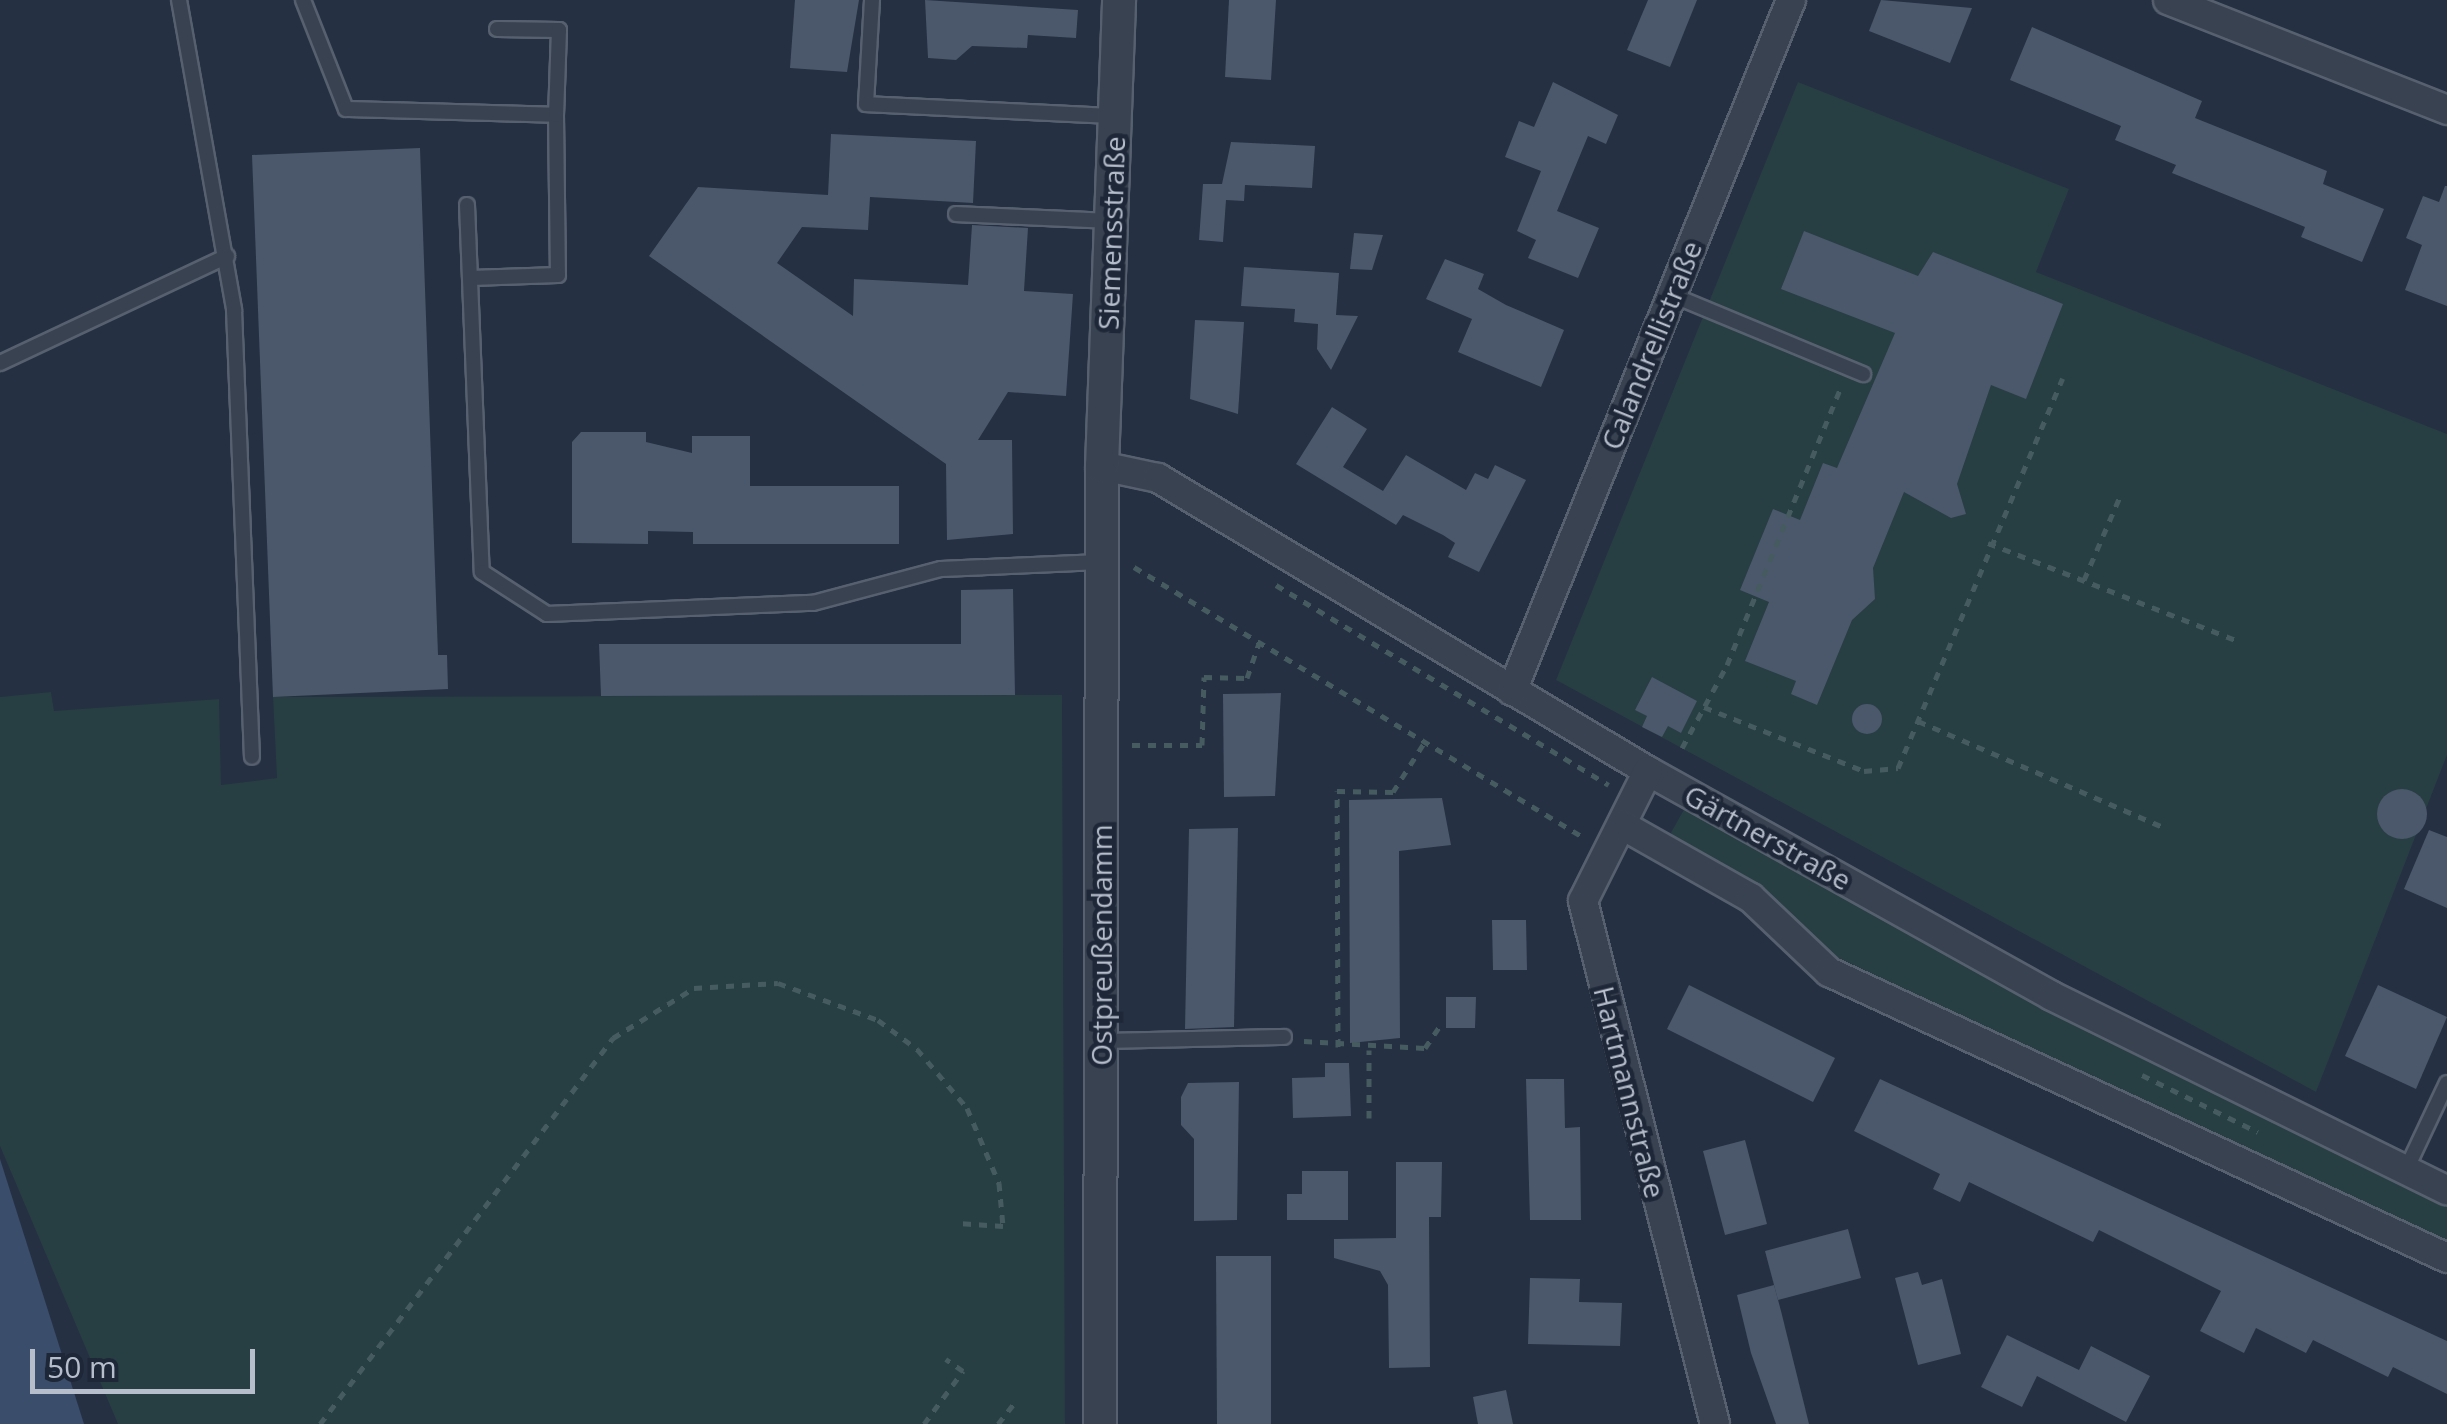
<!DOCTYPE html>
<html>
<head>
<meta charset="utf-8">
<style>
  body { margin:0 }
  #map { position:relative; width:2447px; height:1424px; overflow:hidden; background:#253042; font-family:"Open Sans",sans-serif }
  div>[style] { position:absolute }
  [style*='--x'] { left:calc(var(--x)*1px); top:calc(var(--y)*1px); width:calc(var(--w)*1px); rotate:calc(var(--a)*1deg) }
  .green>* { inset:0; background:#273e43 }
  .water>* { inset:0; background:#3a4d6b }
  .building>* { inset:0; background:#4b576b }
  .round { border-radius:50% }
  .path>* { height:5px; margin-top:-2.5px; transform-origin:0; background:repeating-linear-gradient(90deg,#455b5f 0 8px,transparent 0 16px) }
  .roads { filter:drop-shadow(2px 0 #57606f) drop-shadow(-2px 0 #57606f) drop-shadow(0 2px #57606f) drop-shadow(0 -2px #57606f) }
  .service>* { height:14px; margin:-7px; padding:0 7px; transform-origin:7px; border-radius:7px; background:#394251 }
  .minor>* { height:28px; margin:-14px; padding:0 14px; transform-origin:14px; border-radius:14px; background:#394251 }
  .tertiary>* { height:32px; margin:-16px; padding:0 16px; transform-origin:16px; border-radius:16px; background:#394251 }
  span { translate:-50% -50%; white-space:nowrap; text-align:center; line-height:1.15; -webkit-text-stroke:9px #1e2737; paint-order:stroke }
  .street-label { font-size:28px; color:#b6becc }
  .scale { position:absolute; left:30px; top:1349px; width:225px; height:45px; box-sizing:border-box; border:5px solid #b6becc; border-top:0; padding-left:12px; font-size:30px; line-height:35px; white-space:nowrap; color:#b6becc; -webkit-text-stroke:8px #1e2737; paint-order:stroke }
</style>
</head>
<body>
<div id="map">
  <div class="green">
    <i style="clip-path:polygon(1798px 82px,2069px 189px,2036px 272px,2447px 434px,2447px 755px,2316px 1092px,1556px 680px)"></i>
    <i style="clip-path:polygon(51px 692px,54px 711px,219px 699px,221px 785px,277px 778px,273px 697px,1062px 695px,1065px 1424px,118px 1424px,0 1146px,0 697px)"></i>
    <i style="clip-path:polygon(1686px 806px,2036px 1003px,2447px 1206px,2447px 1245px,1826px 952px,1669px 836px)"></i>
  </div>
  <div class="water">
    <i style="clip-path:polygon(0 1159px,84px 1424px,0 1424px)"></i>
  </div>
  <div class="building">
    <i style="clip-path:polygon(795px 0,859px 0,847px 72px,790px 68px)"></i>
    <i style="clip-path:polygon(925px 0,1078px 10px,1076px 38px,1028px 35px,1027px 48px,972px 46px,956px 60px,928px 58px)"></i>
    <i style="clip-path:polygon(1229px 0,1276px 0,1271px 80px,1225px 77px)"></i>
    <i style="clip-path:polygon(1648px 0,1697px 0,1670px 67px,1627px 50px)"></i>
    <i style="clip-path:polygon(1881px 0,1972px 8px,1950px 63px,1869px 31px)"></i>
    <i style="clip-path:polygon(2032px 27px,2202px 101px,2195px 118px,2327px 171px,2323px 184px,2384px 209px,2362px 262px,2301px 237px,2305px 227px,2172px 173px,2176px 165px,2115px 140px,2121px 126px,2010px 80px)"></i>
    <i style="clip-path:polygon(1553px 82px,1618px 115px,1606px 144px,1588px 136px,1557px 211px,1599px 228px,1578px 278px,1528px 258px,1536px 240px,1517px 231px,1541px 171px,1505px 157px,1519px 121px,1534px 127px)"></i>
    <i style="clip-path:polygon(831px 134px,976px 141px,973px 203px,870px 197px,868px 230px,802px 227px,777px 263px,853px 316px,854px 279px,968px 285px,972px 225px,1028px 228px,1024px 291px,1073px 294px,1066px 396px,1008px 392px,978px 440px,1012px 440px,1013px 534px,947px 540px,946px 464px,649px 256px,698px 187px,828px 195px)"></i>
    <i style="clip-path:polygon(1231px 142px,1315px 146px,1312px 188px,1245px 185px,1244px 201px,1226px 200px,1223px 242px,1199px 240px,1203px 184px,1222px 184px)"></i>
    <i style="clip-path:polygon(420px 148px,438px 655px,447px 655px,448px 689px,273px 697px,252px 155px)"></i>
    <i style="clip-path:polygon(2445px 186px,2447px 186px,2447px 306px,2405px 290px,2422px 245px,2406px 238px,2423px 196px,2439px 202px)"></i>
    <i style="clip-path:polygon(1804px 231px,1918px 276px,1933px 252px,2063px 304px,2026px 399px,1991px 385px,1957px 484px,1966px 514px,1951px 518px,1904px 492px,1873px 568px,1875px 599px,1852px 620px,1817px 705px,1791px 694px,1796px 681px,1745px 661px,1769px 602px,1740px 590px,1773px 509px,1800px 520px,1823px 463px,1837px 468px,1895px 333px,1781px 289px)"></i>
    <i style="clip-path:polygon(1354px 233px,1383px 235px,1372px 270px,1350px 269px)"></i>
    <i style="clip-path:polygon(1445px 259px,1484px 274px,1478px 289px,1506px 305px,1564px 330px,1541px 387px,1458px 352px,1472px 319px,1426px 299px)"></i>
    <i style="clip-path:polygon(1244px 267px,1339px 273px,1336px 315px,1358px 316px,1331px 370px,1317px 349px,1318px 324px,1294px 322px,1295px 309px,1241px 306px)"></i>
    <i style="clip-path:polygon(1195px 320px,1244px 322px,1238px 414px,1190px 399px)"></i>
    <i style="clip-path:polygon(1332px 407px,1367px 429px,1343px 467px,1383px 491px,1406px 455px,1466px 490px,1475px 473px,1488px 479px,1495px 465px,1526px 480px,1479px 572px,1448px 557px,1455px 543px,1443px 535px,1403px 515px,1396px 525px,1296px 464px)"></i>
    <i style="clip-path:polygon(581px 432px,646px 432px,646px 442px,692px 453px,692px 436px,750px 436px,750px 486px,899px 486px,899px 544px,693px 544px,693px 532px,648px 531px,648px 544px,572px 543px,572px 442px)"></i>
    <i style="clip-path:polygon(1013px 589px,1015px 695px,601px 696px,599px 644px,961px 644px,961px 590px)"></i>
    <i style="clip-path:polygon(1652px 677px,1697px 701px,1681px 733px,1668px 726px,1662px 737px,1642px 727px,1647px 716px,1635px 710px)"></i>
    <i style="clip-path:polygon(1281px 693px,1275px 796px,1224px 797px,1223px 694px)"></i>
    <i class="round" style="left:1852px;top:704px;width:30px;height:30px"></i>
    <i class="round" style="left:2377px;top:789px;width:50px;height:50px"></i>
    <i style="clip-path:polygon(1442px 798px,1451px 845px,1399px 851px,1400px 1038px,1350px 1043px,1349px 800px)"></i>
    <i style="clip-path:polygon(1238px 828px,1234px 1027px,1185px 1029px,1189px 829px)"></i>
    <i style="clip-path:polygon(2429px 830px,2447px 837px,2447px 908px,2404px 889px)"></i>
    <i style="clip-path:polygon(1492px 920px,1526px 920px,1527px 970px,1493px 970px)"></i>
    <i style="clip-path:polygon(1689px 985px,1835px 1058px,1813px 1102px,1667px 1029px)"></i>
    <i style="clip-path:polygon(2378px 985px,2447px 1017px,2416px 1089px,2345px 1056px)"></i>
    <i style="clip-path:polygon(1446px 997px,1476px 997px,1475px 1028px,1446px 1028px)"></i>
    <i style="clip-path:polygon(1325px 1063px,1349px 1063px,1351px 1116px,1293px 1118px,1292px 1078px,1325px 1077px)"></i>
    <i style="clip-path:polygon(1526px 1079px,1564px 1079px,1565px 1128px,1580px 1127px,1581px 1220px,1530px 1220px)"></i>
    <i style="clip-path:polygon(1880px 1079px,2447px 1341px,2447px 1394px,2393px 1367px,2388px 1377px,2313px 1340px,2306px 1353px,2256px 1328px,2244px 1353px,2200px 1331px,2221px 1291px,2099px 1230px,2093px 1242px,1969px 1182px,1960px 1202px,1933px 1189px,1940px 1174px,1854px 1131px)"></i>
    <i style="clip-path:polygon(1239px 1082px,1237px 1220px,1194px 1221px,1194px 1139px,1181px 1125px,1181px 1097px,1188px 1083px)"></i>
    <i style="clip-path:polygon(1745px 1140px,1767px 1224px,1725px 1235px,1703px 1151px)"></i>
    <i style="clip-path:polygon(1396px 1162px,1442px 1162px,1441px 1217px,1429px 1217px,1430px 1367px,1389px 1368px,1388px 1285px,1380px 1271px,1334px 1258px,1334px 1239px,1396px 1238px)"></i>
    <i style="clip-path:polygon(1302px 1171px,1348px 1171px,1348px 1220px,1287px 1220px,1287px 1194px,1302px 1194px)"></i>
    <i style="clip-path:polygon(1848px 1229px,1861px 1278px,1778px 1300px,1765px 1251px)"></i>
    <i style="clip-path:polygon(1216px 1256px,1271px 1256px,1271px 1424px,1217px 1424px)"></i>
    <i style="clip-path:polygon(1918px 1272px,1922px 1285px,1942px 1279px,1961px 1354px,1918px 1365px,1895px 1278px)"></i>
    <i style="clip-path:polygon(1530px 1278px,1580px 1279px,1579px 1302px,1622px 1303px,1620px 1346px,1528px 1344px)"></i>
    <i style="clip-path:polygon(1774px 1285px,1781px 1311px,1809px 1424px,1776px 1424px,1751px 1353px,1737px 1295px)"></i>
    <i style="clip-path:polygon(2007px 1335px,2079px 1370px,2091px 1346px,2150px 1376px,2126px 1422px,2037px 1376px,2022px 1407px,1981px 1387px)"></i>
    <i style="clip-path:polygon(1506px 1390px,1513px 1424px,1478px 1424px,1473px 1397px)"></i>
  </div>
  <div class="path">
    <i style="--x:1988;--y:543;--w:271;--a:21.4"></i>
    <i style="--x:1134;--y:567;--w:524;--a:31.02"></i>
    <i style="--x:2084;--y:580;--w:94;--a:-66.7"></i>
    <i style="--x:1276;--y:585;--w:388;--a:31"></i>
    <i style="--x:1704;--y:707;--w:172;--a:21.8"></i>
    <i style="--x:1864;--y:771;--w:34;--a:-5"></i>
    <i style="--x:1898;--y:768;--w:423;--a:-67.1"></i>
    <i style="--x:1918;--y:721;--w:271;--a:23.4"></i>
    <i style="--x:1132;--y:745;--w:70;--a:0"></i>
    <i style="--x:1202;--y:745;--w:68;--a:-88.3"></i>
    <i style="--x:1204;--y:677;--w:43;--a:1.3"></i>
    <i style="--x:1247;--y:678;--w:37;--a:-71"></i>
    <i style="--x:1682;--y:748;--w:94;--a:-61.5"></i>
    <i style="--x:1727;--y:665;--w:303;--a:-67.7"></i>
    <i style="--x:1304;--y:1041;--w:121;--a:3.3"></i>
    <i style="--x:1425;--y:1048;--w:30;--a:-56"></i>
    <i style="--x:1338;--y:1047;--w:256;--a:-90.2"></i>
    <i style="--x:1337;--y:791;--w:56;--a:1"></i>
    <i style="--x:1393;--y:792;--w:58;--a:-57.7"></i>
    <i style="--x:2142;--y:1075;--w:129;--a:26.2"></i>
    <i style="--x:1369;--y:1118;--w:68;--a:-90"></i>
    <i style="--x:320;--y:1424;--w:485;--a:-52.8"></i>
    <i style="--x:613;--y:1038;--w:95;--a:-31.7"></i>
    <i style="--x:694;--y:988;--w:84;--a:-3.4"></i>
    <i style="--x:778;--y:983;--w:107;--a:20.3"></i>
    <i style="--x:878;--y:1020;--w:49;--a:36.6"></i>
    <i style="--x:917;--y:1049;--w:77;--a:49.7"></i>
    <i style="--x:967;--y:1108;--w:82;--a:66.9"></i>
    <i style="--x:999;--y:1183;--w:43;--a:84.7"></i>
    <i style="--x:1003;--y:1226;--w:45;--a:-176.2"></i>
    <i style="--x:924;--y:1424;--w:66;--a:-53.7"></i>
    <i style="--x:963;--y:1371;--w:21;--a:-145"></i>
    <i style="--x:998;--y:1424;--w:29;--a:-52"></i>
  </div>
  <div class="roads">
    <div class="service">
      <i style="--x:179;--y:0;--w:315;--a:79.9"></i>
      <i style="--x:234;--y:310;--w:447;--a:87.7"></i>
      <i style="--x:303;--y:0;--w:117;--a:68.5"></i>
      <i style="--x:346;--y:109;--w:210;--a:1.6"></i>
      <i style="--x:556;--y:115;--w:160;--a:89.3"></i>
      <i style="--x:558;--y:275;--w:87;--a:178"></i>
      <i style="--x:872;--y:0;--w:104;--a:93.3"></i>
      <i style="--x:866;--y:104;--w:249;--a:2.8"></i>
      <i style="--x:497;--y:29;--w:62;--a:0.9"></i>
      <i style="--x:559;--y:30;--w:85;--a:92"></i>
      <i style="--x:467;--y:205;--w:367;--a:87.7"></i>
      <i style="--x:482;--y:572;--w:77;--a:32.9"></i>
      <i style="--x:547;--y:614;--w:266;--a:-2.4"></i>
      <i style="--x:813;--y:603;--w:132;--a:-14.9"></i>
      <i style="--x:941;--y:569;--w:159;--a:-2.5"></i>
      <i style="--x:956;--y:214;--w:154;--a:2.6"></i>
      <i style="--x:1672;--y:295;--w:207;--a:22.5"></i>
      <i style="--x:0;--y:363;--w:251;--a:-25.2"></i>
      <i style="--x:1101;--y:1041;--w:183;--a:-1.3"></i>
      <i style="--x:2406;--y:1170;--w:96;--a:-64.8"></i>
    </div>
    <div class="minor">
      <i style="--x:2168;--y:0;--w:300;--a:21.5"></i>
      <i style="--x:1102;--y:466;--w:57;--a:12.1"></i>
      <i style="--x:1158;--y:478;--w:571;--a:30.88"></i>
      <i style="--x:1648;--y:771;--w:462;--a:29.1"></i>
      <i style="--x:2052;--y:996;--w:440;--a:26.2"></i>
      <i style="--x:1512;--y:691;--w:745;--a:-68.01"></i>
      <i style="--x:1648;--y:771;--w:145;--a:116.6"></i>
      <i style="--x:1583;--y:901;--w:539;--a:75.83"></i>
      <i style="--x:1622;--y:825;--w:148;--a:29.5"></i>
      <i style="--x:1751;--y:898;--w:108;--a:43.5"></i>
      <i style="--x:1829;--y:972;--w:681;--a:24.83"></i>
    </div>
    <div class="tertiary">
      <i style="--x:1100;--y:1424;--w:958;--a:-89.88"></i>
      <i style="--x:1102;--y:466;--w:466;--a:-87.9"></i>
    </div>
  </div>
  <div class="street-label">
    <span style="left:1111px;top:233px;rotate:-88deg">Siemensstraße</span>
    <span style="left:1651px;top:345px;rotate:-68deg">Calandrellistraße</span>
    <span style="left:1768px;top:837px;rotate:29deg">Gärtnerstraße</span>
    <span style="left:1101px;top:945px;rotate:-90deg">Ostpreußendamm</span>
    <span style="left:1630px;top:1092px;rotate:76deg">Hartmannstraße</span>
  </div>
  <div class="scale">50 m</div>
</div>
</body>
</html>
